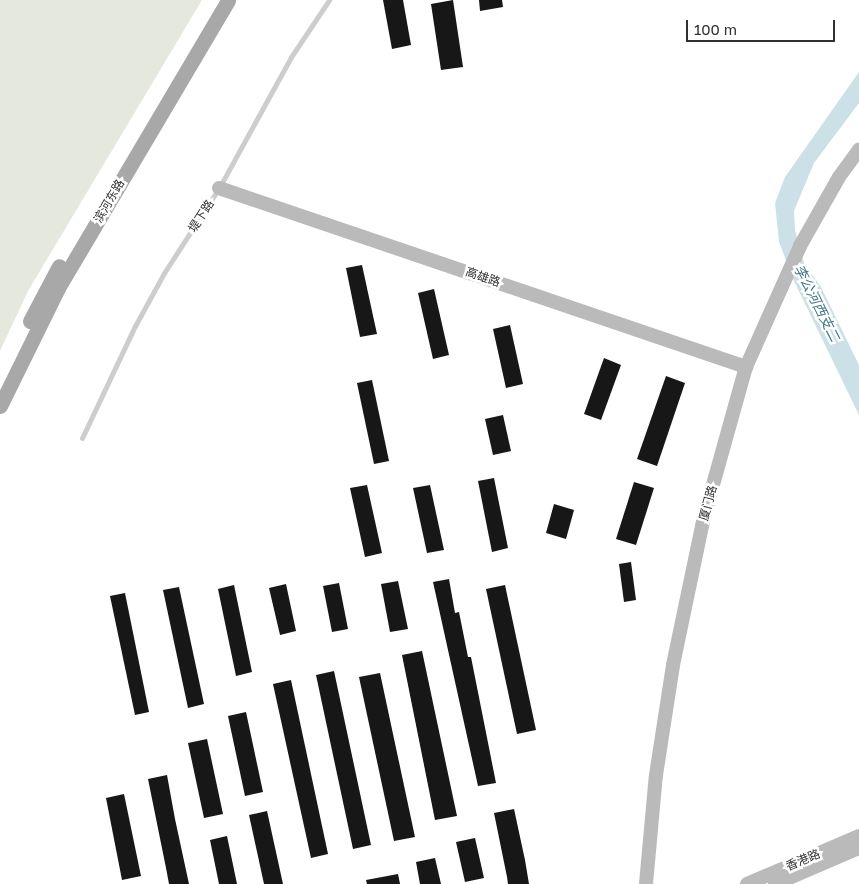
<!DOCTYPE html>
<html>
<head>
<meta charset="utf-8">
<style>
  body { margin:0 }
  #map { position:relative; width:859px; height:884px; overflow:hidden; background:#fff; font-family:"Golos Text","Noto Sans SC",sans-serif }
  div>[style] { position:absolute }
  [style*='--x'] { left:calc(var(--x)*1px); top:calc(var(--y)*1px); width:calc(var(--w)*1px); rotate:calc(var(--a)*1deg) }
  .green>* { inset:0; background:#e5e8dd }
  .water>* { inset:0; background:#cce0e7 }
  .building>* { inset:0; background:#171717 }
  .lane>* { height:5px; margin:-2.5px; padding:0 2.5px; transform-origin:2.5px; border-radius:2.5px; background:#cdcdcd }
  .secondary>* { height:14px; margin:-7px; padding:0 7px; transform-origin:7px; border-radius:7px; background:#bababa }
  .primary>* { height:15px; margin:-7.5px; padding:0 7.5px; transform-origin:7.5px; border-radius:7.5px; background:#a8a8a8 }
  span { translate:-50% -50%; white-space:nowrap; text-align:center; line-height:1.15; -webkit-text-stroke:5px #fff; paint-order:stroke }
  .street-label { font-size:12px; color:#303030 }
  .water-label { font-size:14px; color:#477989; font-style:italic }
  .scale { position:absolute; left:686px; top:20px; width:149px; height:22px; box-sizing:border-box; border:2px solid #303030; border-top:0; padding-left:6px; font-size:15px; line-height:18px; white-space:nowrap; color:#303030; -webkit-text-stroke:4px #fff; paint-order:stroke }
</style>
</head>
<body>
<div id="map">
  <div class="green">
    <i style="clip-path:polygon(0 0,202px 0,28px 291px,0 351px)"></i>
  </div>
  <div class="water">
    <i style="clip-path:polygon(859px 72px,859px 103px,814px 163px,794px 211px,795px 230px,804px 263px,821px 287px,859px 365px,859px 415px,794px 281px,779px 242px,775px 203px,785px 177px)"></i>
  </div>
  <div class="building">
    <i style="clip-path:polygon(383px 0,403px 0,411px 45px,392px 49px)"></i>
    <i style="clip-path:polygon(453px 0,463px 67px,441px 70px,431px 4px)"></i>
    <i style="clip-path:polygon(479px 0,502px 0,503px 7px,480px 11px)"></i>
    <i style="clip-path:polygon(362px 265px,377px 334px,360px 337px,346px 268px)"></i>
    <i style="clip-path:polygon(434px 289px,449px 355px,433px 359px,418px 293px)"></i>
    <i style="clip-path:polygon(510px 325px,523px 384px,506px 388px,493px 329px)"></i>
    <i style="clip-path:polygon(604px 358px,621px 365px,601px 420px,584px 414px)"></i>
    <i style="clip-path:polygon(666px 376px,685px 383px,657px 466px,637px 459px)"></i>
    <i style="clip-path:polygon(372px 380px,389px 461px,374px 464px,357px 383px)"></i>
    <i style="clip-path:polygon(503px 415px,511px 451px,493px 455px,485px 419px)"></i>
    <i style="clip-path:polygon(494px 478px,508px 548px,492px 552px,478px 481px)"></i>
    <i style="clip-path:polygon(634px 482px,654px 488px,636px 545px,616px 539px)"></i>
    <i style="clip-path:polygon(367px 485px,382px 553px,365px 557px,350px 488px)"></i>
    <i style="clip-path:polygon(430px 485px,444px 550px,427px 553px,413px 488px)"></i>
    <i style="clip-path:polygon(554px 504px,574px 510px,566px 539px,546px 533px)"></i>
    <i style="clip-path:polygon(631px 562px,636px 600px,624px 602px,619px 564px)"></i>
    <i style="clip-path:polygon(449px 579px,455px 613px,459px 612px,468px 657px,471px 657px,496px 783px,478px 786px,433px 582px)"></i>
    <i style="clip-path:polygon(398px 581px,408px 629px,390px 632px,381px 584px)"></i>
    <i style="clip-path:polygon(339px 583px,348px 629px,332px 632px,323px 586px)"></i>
    <i style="clip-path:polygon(286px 584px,296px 631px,280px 635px,269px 588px)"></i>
    <i style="clip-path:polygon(234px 585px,252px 672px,236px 676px,218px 589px)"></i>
    <i style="clip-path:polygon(505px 585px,536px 730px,517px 734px,486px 589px)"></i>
    <i style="clip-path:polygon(179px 587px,204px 704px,188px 708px,163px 590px)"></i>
    <i style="clip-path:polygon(125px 593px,149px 712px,135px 715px,110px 596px)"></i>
    <i style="clip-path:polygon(422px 651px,457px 816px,435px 820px,402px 655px)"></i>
    <i style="clip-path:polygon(334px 671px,371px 845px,353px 849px,316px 675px)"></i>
    <i style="clip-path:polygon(380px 673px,415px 837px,394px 841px,359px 677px)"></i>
    <i style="clip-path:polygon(291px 680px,328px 854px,311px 858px,273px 684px)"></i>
    <i style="clip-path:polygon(246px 712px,263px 792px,245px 796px,228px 716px)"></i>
    <i style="clip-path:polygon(207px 739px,223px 814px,204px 818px,188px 743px)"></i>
    <i style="clip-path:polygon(167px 775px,175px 819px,189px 884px,169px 884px,166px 868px,148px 779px)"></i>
    <i style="clip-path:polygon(124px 794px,141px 876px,122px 880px,106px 798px)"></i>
    <i style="clip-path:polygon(514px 809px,525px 860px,529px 884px,508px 884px,507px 877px,494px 813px)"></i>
    <i style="clip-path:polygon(267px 811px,283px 884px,264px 884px,249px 815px)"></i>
    <i style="clip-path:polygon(227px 836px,237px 884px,219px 884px,210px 840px)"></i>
    <i style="clip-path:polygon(475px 838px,484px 878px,465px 882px,456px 842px)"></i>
    <i style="clip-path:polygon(435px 858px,441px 884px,420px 884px,416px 862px)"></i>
    <i style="clip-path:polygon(398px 874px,400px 884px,367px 884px,366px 880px)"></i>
  </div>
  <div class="lane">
    <i style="--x:82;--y:438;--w:124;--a:-64.7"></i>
    <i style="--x:135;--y:326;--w:60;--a:-61.3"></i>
    <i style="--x:164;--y:273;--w:101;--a:-57.1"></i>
    <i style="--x:219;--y:188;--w:149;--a:-61.2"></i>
    <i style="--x:291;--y:57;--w:69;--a:-56.3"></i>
  </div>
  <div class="secondary">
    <i style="--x:219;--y:188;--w:557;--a:18.76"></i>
    <i style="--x:646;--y:884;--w:109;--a:-84.8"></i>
    <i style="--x:656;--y:775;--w:111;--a:-81.2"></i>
    <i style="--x:673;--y:665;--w:151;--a:-78.2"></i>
    <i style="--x:704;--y:517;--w:156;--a:-74.4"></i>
    <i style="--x:746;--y:367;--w:133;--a:-65.9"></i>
    <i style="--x:800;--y:246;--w:79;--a:-60.5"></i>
    <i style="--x:839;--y:177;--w:34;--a:-54"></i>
    <i style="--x:747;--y:884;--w:122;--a:-23.2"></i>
    <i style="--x:775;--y:884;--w:91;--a:-23.2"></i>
  </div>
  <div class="primary">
    <i style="--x:30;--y:321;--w:62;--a:-62.2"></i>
    <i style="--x:0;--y:406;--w:131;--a:-63.8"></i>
    <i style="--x:58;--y:288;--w:334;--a:-59.4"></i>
  </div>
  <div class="street-label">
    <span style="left:109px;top:201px;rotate:-60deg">滨河东路</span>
    <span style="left:201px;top:216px;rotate:-57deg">堤下路</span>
    <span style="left:483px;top:277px;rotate:19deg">高雄路</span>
    <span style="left:708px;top:503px;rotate:-75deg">厦门路</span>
    <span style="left:803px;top:860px;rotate:-23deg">香港路</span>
  </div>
  <div class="water-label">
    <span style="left:817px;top:303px;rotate:63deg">李公河西支二</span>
  </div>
  <div class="scale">100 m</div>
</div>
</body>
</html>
